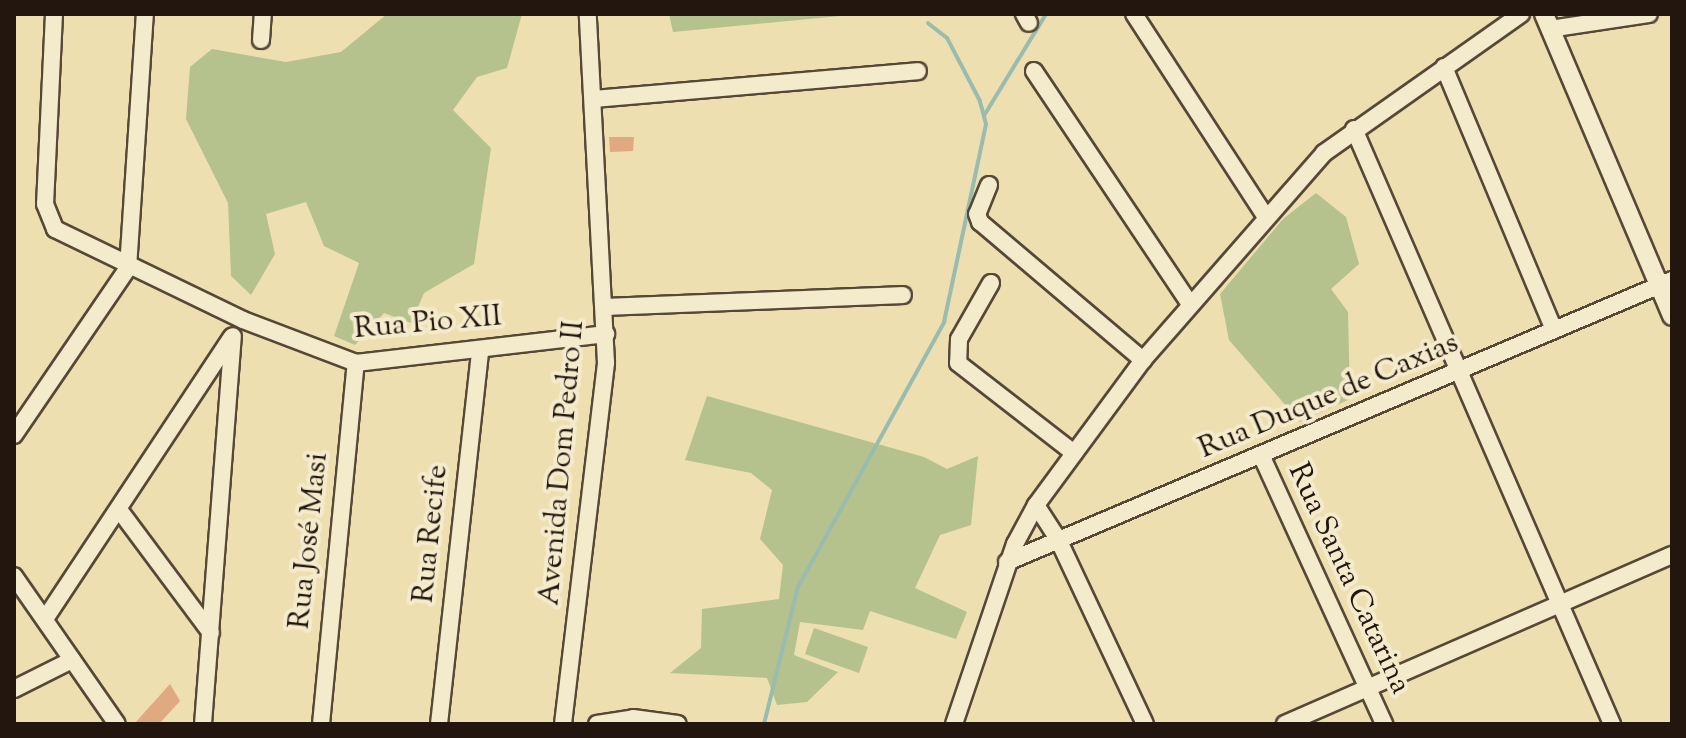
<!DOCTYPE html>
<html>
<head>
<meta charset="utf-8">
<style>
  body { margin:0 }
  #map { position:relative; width:1686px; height:738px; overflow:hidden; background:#eedfb0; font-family:"Sorts Mill Goudy",serif }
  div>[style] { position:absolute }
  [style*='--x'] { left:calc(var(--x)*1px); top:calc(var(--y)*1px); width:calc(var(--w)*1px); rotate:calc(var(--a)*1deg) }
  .green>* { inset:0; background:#b5c28d }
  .stream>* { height:4px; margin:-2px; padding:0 2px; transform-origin:2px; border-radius:2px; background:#99bcaf }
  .building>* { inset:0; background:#e1a981 }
  .roads { filter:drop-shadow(2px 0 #564837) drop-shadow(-2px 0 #564837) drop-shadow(0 2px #564837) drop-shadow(0 -2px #564837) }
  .minor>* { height:16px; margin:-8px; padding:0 8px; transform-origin:8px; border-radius:8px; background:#f4eacc }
  .tertiary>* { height:18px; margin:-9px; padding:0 9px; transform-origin:9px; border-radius:9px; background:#f4eacc }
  span { translate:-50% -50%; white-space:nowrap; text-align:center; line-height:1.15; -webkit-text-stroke:8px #f4eacc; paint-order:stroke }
  .street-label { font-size:30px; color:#23160f }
  .frame { position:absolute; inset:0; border:16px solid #23160f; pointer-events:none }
</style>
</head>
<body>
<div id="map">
  <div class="green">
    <i style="clip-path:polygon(387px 14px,522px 14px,507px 68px,477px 77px,453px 110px,491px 148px,474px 264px,424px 293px,411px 323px,384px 313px,355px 345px,334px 336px,359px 263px,324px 246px,306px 202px,266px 214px,275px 254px,251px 295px,231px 276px,228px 203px,186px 119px,190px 67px,212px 49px,286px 62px,341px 52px)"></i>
    <i style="clip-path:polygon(669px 14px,861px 14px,673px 32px)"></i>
    <i style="clip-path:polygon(1316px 193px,1346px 217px,1359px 264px,1331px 289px,1348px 312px,1350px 399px,1300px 422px,1229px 340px,1220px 294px,1283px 219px)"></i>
    <i style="clip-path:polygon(707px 396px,924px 457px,947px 469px,978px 456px,971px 525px,940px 535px,915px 588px,967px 612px,956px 639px,870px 611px,863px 630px,800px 622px,794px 655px,838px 672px,807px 702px,777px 705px,767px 678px,670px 673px,701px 648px,702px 609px,779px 599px,783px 565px,760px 539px,772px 490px,751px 473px,685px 460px)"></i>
    <i style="clip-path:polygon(814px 628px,868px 647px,859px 673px,805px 654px)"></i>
  </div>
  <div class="stream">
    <i style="--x:985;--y:114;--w:117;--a:-58.6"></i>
    <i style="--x:764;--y:724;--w:141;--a:-76.1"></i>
    <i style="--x:798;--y:587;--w:303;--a:-61.1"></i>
    <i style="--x:944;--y:322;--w:202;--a:-78"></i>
    <i style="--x:986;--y:124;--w:24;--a:-105"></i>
    <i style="--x:980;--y:101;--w:71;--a:-117.6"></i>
    <i style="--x:947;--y:38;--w:24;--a:-142"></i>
  </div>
  <div class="building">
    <i style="clip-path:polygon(609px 137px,634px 137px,633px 151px,610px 152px)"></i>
    <i style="clip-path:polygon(170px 684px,180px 701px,159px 724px,134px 724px)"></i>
  </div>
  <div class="roads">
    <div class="minor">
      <i style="--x:54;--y:14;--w:190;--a:92.7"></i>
      <i style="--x:45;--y:204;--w:27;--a:68"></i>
      <i style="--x:55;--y:229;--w:209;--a:25.8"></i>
      <i style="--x:243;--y:320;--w:121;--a:20.8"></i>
      <i style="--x:356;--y:363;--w:252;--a:-6.6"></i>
      <i style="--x:1024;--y:14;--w:10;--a:61"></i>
      <i style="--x:1134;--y:14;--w:242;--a:57"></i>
      <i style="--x:1550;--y:29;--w:100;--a:-8.6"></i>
      <i style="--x:261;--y:40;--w:26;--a:-86"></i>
      <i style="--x:1444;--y:67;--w:285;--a:67.3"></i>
      <i style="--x:1034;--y:71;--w:280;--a:56.2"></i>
      <i style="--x:593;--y:99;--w:326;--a:-4.9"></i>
      <i style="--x:1354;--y:129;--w:649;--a:66.56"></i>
      <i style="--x:989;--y:185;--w:31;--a:112"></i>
      <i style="--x:977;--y:214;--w:9;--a:69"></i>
      <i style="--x:980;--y:222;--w:214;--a:40.3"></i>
      <i style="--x:991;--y:283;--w:64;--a:119.7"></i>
      <i style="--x:959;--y:339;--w:24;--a:92"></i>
      <i style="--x:958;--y:363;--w:147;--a:37.8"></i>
      <i style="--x:606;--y:307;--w:297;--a:-2.3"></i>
      <i style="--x:14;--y:435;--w:202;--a:-55.7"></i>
      <i style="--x:128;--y:268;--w:255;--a:-86.2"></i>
      <i style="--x:1262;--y:457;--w:294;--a:65.4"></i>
      <i style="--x:1036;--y:505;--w:40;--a:57.1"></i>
      <i style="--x:1058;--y:539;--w:204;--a:64.8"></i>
      <i style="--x:120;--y:511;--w:152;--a:53.3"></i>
      <i style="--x:1007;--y:562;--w:722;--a:-22.98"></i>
      <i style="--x:14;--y:576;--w:180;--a:55.2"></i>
      <i style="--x:45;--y:619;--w:338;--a:-56.5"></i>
      <i style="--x:14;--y:689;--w:65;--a:-26.6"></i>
      <i style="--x:203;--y:724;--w:389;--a:-85.6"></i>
      <i style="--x:321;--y:724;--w:363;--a:-84.5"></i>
      <i style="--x:439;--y:724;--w:376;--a:-83.7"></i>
      <i style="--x:563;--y:724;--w:364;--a:-83.2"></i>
      <i style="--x:606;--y:363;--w:349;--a:-93"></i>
      <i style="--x:597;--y:724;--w:36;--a:-9"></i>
      <i style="--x:633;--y:718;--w:45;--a:7.6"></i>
      <i style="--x:954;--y:724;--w:190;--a:-71.3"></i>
      <i style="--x:1015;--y:544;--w:44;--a:-61.7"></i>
      <i style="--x:1036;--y:505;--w:180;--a:-53.6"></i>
      <i style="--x:1143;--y:360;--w:275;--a:-48.8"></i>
      <i style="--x:1324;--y:153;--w:241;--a:-35.2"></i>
      <i style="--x:1285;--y:724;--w:422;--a:-23.6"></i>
    </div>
    <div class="tertiary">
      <i style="--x:1544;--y:14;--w:328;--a:67"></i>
    </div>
  </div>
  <div class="street-label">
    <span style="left:428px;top:324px;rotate:-5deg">Rua Pio XII</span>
    <span style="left:1329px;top:397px;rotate:-23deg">Rua Duque de Caxias</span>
    <span style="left:563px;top:463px;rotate:-85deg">Avenida Dom Pedro II</span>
    <span style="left:432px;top:534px;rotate:-84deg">Rua Recife</span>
    <span style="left:310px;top:541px;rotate:-84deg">Rua José Masi</span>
    <span style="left:1348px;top:579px;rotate:65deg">Rua Santa Catarina</span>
  </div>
  <div class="frame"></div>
</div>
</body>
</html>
